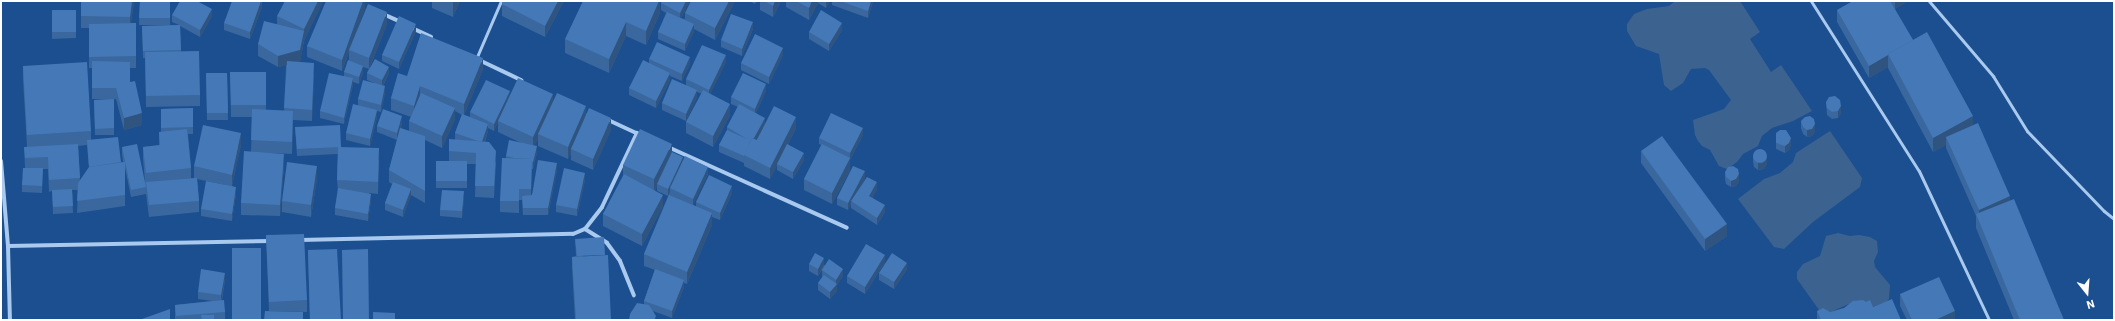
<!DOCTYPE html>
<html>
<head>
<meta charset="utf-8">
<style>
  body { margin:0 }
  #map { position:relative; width:2115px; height:321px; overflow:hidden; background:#1b4f8f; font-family:"IBM Plex Sans",sans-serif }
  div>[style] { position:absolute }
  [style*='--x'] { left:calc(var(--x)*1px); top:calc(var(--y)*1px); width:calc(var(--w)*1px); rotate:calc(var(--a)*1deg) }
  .water>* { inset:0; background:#3c6290 }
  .lane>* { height:3px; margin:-1.5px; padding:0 1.5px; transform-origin:1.5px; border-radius:1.5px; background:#a9c9ee }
  .street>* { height:4px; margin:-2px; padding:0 2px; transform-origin:2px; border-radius:2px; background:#a9c9ee }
  .wall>* { inset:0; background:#3a679d }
  .shaded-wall>* { inset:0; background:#305480 }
  .building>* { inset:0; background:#4478b7 }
  .round { border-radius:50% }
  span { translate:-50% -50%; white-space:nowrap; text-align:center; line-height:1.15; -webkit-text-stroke:3px #1b4f8f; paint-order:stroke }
  .frame { position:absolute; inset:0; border:2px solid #fff; pointer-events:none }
  .north { position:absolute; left:2067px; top:273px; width:40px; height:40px; -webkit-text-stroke:3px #1b4f8f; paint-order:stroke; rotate:163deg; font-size:11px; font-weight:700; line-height:16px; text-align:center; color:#fff }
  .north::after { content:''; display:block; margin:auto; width:14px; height:18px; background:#fff; clip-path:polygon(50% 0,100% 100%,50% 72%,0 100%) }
</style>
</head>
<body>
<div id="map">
  <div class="water">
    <i style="clip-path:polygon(1675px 1px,1740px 1px,1760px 32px,1750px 39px,1771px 72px,1781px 65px,1812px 111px,1793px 121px,1772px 128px,1762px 136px,1758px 146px,1743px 154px,1737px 162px,1727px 169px,1719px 166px,1710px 150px,1702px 146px,1698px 141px,1695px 135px,1693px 120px,1724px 109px,1731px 100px,1709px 70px,1705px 68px,1691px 69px,1683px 83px,1671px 91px,1664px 85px,1659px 54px,1636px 46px,1627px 31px,1627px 24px,1634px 14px,1647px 9px,1669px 6px)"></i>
    <i style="clip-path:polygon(1830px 131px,1862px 178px,1860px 187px,1813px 222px,1784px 249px,1774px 247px,1738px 199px,1764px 179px,1780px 173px,1793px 162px,1796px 153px)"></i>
    <i style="clip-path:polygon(1838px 233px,1850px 236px,1859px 235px,1870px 237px,1877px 241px,1878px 252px,1874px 261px,1875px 267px,1890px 285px,1889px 299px,1886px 302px,1870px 308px,1849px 304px,1828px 313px,1821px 313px,1819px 310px,1797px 279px,1797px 272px,1803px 264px,1820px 256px,1826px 236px)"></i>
  </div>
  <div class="lane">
    <i style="--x:1811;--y:1;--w:201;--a:57.6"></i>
    <i style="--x:1919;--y:171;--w:165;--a:64.8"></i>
    <i style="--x:1929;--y:1;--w:99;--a:49.5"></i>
    <i style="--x:1993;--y:76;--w:65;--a:58.3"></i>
    <i style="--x:2027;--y:131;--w:111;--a:46.1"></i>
    <i style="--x:2104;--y:211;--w:13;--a:39"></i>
    <i style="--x:476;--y:59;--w:63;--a:-66.7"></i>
  </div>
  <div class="street">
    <i style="--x:383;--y:14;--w:20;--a:24"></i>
    <i style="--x:412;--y:28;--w:21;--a:25"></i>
    <i style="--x:479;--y:60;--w:47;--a:25.5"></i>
    <i style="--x:606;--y:119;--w:35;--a:25"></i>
    <i style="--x:668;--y:147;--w:196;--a:24.3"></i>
    <i style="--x:1;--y:161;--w:85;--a:85.3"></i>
    <i style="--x:8;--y:246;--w:74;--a:88.5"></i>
    <i style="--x:585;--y:229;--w:26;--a:32"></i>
    <i style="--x:607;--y:243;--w:22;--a:54"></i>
    <i style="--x:620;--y:261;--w:37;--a:68"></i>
    <i style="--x:300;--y:240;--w:273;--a:-1.3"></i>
    <i style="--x:573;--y:234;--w:13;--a:-23"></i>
    <i style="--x:585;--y:229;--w:28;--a:-52"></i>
    <i style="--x:602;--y:207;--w:82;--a:-64.7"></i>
    <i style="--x:8;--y:246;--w:264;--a:-1.1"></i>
  </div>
  <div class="wall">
    <i style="clip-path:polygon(81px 1px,134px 1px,131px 23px,136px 23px,136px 68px,130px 68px,130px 82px,142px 125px,124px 130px,116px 99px,92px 99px,92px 68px,89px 68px,89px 28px,81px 28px)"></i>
    <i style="clip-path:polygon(140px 1px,170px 1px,170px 25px,139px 25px)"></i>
    <i style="clip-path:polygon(262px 1px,262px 7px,250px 39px,224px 30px,224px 23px)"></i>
    <i style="clip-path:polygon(323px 1px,304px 41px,300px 62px,314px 75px,312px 121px,293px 120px,292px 154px,272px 153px,284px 165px,280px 216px,241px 215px,241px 203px,251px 152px,252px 117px,231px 117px,230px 72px,266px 72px,266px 110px,284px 111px,286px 65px,278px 67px,258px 56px,258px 44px,277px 24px,277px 16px)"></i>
    <i style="clip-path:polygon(365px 1px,365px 8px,356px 32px,387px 24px,370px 67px,389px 73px,383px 86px,385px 93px,381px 112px,377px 111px,377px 117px,370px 146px,346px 140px,346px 133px,358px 106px,358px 99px,374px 83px,367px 80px,367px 73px,369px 69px,363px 67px,363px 73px,359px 84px,353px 82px,353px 85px,344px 124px,320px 118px,320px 111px,344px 76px,344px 72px,349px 61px,349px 52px,342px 71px,307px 57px,307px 46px)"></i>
    <i style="clip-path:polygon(432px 1px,460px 1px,453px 17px,432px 8px)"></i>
    <i style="clip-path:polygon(503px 1px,564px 1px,545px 37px,502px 16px,502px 4px)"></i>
    <i style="clip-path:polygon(660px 1px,660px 13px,646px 45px,626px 36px,609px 73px,565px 53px,565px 39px)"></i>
    <i style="clip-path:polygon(662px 1px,690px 1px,681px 18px,685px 19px,685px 13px,735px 1px,715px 40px,694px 29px,694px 31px,685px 51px,658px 39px,658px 32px,666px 13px,661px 10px,661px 3px)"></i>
    <i style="clip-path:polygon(749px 1px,757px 1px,755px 4px)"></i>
    <i style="clip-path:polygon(760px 1px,781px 1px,773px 17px,760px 10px)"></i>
    <i style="clip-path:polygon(786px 1px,830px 1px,826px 8px,818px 3px,809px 20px,786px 7px)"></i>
    <i style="clip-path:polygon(832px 1px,873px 1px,868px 18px,832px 5px)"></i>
    <i style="clip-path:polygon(1853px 1px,1908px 1px,1895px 9px,1913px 40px,1973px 125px,2010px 200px,2064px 320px,2014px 320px,1976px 228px,1976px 216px,1946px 148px,1946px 145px,1933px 152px,1888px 68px,1888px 67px,1869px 78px,1837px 22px,1837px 10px)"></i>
    <i style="clip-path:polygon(52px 10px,76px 10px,76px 38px,52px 39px)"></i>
    <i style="clip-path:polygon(172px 15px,212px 16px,200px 37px,180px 26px,181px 51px,200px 95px,200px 106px,146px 107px,145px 58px,143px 58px,142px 26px,179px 25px,172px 22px)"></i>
    <i style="clip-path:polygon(753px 29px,742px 56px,721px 47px,721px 40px)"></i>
    <i style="clip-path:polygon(842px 30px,829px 51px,809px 39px,809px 32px)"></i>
    <i style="clip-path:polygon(416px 31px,399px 69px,382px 61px,382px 55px)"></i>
    <i style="clip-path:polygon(783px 55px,769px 84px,741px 70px,741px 63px)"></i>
    <i style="clip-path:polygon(649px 59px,690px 64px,682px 81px,670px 76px,670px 80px,656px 108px,629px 95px,629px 88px,649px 63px)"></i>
    <i style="clip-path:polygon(726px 62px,710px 94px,730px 115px,713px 147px,686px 133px,686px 122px,702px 94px,697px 92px,697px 97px,686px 121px,662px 110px,662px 103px,686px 85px,686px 79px)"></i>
    <i style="clip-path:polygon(evenodd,23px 66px,91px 131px,91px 140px,121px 162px,123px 162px,122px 154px,122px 147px,145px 183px,143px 159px,143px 147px,159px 145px,159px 132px,161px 132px,161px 109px,193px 108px,193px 134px,188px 134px,191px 168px,191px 178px,194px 178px,194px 166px,241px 145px,232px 186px,236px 194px,232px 221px,201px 216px,201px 209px,225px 185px,197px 179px,199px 201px,199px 212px,149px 217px,146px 194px,146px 185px,146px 194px,131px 197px,125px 168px,125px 206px,77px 213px,78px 190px,72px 190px,73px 213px,53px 214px,52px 191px,49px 192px,48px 169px,43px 169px,42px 193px,22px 192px,22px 185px,25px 168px,24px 147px,27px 147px,23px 80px,23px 66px,87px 145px,89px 168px,80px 181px,78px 146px,87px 145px)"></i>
    <i style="clip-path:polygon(483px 69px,464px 115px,470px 117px,470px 112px,510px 96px,553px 101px,586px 113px,611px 130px,593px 170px,571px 160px,571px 153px,568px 159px,538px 146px,538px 139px,534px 146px,537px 153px,533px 169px,532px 169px,531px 195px,557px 170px,548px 215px,523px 215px,522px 200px,519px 200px,519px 213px,500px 212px,500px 201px,506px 156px,521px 143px,498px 132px,498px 122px,494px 131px,488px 128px,488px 131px,485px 142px,496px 163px,494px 198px,475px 197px,476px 164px,467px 164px,467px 188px,436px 188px,436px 161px,449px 161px,449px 151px,455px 140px,455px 133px,462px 115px,455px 111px,455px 119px,442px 148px,425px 140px,425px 203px,411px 195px,403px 217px,385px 210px,385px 203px,392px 184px,389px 182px,389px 170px,397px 140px,377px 132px,377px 126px,402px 123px,401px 128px,409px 131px,409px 121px,411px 117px,391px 110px,391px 98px,407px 76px)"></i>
    <i style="clip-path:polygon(206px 73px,227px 73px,228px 120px,207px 120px)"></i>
    <i style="clip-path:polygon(766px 91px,756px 113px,765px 125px,796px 128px,788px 144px,804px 160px,793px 179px,777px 170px,777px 165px,770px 179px,744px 166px,744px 163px,719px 152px,719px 145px,727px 130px,727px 127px,738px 107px,731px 104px,731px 97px)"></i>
    <i style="clip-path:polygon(114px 99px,114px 135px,95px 135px,94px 100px)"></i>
    <i style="clip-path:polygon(1826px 102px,1841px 113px,1838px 118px,1832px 119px,1827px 115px)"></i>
    <i style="clip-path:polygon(1801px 121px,1815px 131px,1812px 136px,1807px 137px,1803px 134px,1801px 128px)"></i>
    <i style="clip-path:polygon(295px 127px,341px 147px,379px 160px,378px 194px,369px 193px,371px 201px,368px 221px,335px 215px,335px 208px,338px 192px,337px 180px,338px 154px,297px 156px)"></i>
    <i style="clip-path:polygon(863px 135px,850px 160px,850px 170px,832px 204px,804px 190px,804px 179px,821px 145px,819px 144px,819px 138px)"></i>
    <i style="clip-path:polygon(1776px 143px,1791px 145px,1789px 150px,1785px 153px,1776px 149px)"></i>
    <i style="clip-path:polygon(1641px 151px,1727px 236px,1705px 251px,1641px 163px)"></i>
    <i style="clip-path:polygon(672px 153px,683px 160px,708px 174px,693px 205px,696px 206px,696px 202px,732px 193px,720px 220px,712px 217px,712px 225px,687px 284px,684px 283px,684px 287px,672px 318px,653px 311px,656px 320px,644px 304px,644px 301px,655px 270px,644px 266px,644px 254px,668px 196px,657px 191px,657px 186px,655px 190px,663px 206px,642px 246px,603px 226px,603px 214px,623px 176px,623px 165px)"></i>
    <i style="clip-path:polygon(1753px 155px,1767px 164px,1764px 169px,1758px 170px,1754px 167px,1753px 162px)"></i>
    <i style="clip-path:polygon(1725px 172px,1739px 181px,1736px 186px,1731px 187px,1726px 184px,1725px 179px)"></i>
    <i style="clip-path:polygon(317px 178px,311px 217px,282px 212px,282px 201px)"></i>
    <i style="clip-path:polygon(865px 178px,858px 191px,877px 189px,872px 198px,885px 212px,877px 225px,851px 208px,851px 204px,848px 210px,837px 205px,837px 198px)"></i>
    <i style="clip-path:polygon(585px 180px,577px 216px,556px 212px,556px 205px)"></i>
    <i style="clip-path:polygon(464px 198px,462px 218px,440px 216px,440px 210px)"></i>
    <i style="clip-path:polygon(266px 235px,307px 300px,307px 312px,269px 311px)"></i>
    <i style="clip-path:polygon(575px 239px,611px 320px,575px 320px,572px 268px,572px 257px,576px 256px)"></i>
    <i style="clip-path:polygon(308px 250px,341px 320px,310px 320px)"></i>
    <i style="clip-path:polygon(885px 262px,865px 294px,847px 283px,847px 276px)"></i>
    <i style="clip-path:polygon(809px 264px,824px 265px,843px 276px,837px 285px,837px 291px,830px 299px,818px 290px,818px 283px,822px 277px,822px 270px,818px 276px,809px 271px)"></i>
    <i style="clip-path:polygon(907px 269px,894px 289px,879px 280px,879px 273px)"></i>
    <i style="clip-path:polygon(225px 280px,222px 300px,225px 312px,225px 319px,214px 320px,175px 320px,175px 305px,212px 301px,198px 299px,198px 292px)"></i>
    <i style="clip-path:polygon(1900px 294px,1955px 320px,1907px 320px,1900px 306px)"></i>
    <i style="clip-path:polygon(1873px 307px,1901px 320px,1817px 320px,1817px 311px,1830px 312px)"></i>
  </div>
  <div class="shaded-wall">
    <i style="clip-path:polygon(132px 1px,134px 1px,130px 29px,130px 17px)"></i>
    <i style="clip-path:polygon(261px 1px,262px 7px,250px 39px,250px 32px)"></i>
    <i style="clip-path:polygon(318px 1px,323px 1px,323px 2px,304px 41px,300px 62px,278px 67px,278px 56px,304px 32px,304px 29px)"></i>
    <i style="clip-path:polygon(363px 1px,365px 1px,365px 8px,350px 50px,349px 50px,349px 52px,342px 71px,342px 60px)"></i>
    <i style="clip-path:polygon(453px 1px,460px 1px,453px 17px)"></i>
    <i style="clip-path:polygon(558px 1px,564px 1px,545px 37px,545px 26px)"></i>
    <i style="clip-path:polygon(657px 1px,660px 1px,660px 13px,646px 45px,646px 31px)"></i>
    <i style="clip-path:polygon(686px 1px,690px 1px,680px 20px,680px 13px)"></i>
    <i style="clip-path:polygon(729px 1px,735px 1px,715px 40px,715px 28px)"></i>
    <i style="clip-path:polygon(775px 1px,781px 1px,773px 17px,773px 6px)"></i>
    <i style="clip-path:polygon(812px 1px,818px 1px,818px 3px,809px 20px,809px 8px)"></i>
    <i style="clip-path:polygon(826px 1px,830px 1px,826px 8px)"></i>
    <i style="clip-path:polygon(871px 1px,873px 1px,868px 18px,868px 11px)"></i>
    <i style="clip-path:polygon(1897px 1px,1908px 1px,1895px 9px,1895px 2px)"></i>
    <i style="clip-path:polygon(212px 9px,212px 16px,200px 37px,200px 30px)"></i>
    <i style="clip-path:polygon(387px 12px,387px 24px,369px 69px,369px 58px)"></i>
    <i style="clip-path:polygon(626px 22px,626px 36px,609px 73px,609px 59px)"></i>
    <i style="clip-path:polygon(753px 22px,753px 29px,742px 56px,742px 49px)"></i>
    <i style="clip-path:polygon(842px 23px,842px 30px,829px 51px,829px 44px)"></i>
    <i style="clip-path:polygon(416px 24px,416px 31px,399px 69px,399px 62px)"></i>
    <i style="clip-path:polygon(694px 24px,694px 31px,685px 51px,685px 44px)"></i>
    <i style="clip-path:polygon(783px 48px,783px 55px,769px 84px,769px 77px)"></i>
    <i style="clip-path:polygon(726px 55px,726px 62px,709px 97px,709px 90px)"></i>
    <i style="clip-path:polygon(1888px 55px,1888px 67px,1869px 78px,1869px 66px)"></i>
    <i style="clip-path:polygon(690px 57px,690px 64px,682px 81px,682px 74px)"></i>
    <i style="clip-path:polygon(483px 58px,483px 69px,464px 115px,464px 104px)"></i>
    <i style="clip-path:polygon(314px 63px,314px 75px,312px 121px,312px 110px)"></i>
    <i style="clip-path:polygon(363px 66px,363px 73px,359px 84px,359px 77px)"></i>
    <i style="clip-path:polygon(389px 67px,389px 73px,382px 87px,382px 80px)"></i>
    <i style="clip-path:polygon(670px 73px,670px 80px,656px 108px,656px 101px)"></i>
    <i style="clip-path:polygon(353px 78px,353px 85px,344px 124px,344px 118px)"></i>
    <i style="clip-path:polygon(766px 84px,766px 91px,755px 116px,755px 109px)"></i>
    <i style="clip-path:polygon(385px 86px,385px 93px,381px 112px,381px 105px)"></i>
    <i style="clip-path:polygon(420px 86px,420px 98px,414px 118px,414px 106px)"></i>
    <i style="clip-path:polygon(697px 90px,697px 97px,686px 121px,686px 114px)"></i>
    <i style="clip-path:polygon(510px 91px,510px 98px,498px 121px,498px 122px,494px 131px,494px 124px)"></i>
    <i style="clip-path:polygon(553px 94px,553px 106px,538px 134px,538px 139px,533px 149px,533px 137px)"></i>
    <i style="clip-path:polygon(730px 104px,730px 115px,713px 147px,713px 136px)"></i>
    <i style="clip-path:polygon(586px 106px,586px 118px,571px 149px,571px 153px,568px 159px,568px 147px)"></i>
    <i style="clip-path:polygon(1841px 106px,1841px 113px,1838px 118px,1838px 111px)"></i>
    <i style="clip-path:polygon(455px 108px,455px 119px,442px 148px,442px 136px)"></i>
    <i style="clip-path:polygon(377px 110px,377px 117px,370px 146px,370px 139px)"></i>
    <i style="clip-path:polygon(293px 111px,293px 123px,292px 154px,292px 142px)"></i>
    <i style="clip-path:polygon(142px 113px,142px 125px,124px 130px,124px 118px)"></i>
    <i style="clip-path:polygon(402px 116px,402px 123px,397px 140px,397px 133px)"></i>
    <i style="clip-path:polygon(1973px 116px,1973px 130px,1946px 137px,1946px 145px,1933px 152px,1933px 138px)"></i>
    <i style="clip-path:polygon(796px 117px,796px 128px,778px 164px,777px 164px,777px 165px,770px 179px,770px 168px)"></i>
    <i style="clip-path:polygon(611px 118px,611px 130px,593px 170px,593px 159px)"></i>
    <i style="clip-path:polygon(765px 118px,765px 125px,752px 148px,752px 141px)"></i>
    <i style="clip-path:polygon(488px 124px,488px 131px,482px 149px,482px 143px)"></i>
    <i style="clip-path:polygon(1815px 124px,1815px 131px,1812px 136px,1807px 137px,1807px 130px)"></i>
    <i style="clip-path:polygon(863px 128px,863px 135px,850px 160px,850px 153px)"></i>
    <i style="clip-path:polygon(241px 133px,241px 145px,232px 186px,232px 175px)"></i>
    <i style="clip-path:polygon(1791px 138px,1791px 145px,1789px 150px,1785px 153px,1785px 146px)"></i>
    <i style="clip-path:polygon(672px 144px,672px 156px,657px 184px,657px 186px,654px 191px,654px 179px)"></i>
    <i style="clip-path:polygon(537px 146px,537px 153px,533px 169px,533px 162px)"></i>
    <i style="clip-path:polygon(804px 153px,804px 160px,793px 179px,793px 172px)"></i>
    <i style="clip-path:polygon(284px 154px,284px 165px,280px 216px,280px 205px)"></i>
    <i style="clip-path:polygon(683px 157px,683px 164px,670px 188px,670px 192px,668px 196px,668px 189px)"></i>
    <i style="clip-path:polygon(1767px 157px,1767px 164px,1764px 169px,1758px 170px,1758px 163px)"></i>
    <i style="clip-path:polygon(850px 158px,850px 170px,832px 204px,832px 193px)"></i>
    <i style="clip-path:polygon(532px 159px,532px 170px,531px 201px,531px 189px)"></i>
    <i style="clip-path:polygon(557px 163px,557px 170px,548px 215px,548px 208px)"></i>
    <i style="clip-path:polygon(317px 166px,317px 178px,311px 217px,311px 205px)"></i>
    <i style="clip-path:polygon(708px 167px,708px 174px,693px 206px,693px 199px)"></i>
    <i style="clip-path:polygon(865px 171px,865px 178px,853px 202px,851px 201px,851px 204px,848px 210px,848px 203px)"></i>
    <i style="clip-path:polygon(585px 173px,585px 180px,577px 216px,577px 209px)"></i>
    <i style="clip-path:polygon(1739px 174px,1739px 181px,1736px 186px,1731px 187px,1731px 181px)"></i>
    <i style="clip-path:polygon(877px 182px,877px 189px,869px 203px,869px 196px)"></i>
    <i style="clip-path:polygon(732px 186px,732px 193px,720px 220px,720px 213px)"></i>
    <i style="clip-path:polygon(236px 187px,236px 194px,232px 221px,232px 214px)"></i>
    <i style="clip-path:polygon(411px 189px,411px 196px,403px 217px,403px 210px)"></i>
    <i style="clip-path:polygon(464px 191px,464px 198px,462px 218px,462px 211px)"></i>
    <i style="clip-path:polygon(371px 194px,371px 201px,368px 221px,368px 214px)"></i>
    <i style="clip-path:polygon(663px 195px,663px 206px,642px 246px,642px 234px)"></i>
    <i style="clip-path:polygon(2010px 196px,2010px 208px,1979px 220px,1979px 210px)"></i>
    <i style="clip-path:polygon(885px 205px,885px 212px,877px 225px,877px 218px)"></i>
    <i style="clip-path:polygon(712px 213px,712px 225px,687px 284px,687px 272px)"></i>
    <i style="clip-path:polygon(1727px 224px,1727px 236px,1705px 251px,1705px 239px)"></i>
    <i style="clip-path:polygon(885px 255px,885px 262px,865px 294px,865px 287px)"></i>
    <i style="clip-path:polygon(824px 258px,824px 265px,818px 276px,818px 269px)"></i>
    <i style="clip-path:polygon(907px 263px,907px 269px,894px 289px,894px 282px)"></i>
    <i style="clip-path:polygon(843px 269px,843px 276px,837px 285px,837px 291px,830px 299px,830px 292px,836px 285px,836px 280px)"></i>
    <i style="clip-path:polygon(225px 273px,225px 280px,221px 302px,221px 295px)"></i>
    <i style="clip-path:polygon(684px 280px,684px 287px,672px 318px,672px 311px)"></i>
    <i style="clip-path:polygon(1955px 311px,1955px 320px,1935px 320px)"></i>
  </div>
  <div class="building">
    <i style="clip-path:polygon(81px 1px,132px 1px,130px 17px,81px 16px)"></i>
    <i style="clip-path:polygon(140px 1px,170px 1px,170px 18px,139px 18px)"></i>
    <i style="clip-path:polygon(180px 1px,197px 1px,212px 9px,200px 30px,172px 15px)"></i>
    <i style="clip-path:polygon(232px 1px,261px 1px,250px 32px,224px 23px)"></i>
    <i style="clip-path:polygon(285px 1px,318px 1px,304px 29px,277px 16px)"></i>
    <i style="clip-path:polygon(326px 1px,363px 1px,342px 60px,307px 46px)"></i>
    <i style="clip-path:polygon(503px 1px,558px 1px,545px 26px,502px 4px)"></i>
    <i style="clip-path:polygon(583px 1px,659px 1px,646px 31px,626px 22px,609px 59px,565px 39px)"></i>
    <i style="clip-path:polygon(662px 1px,686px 1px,680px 13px,661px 3px)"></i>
    <i style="clip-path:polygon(691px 1px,729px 1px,715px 28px,685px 13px)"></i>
    <i style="clip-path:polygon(764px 1px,775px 1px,773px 6px)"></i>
    <i style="clip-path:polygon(796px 1px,812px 1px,809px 8px)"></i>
    <i style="clip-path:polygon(840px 1px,871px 1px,868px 11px)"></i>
    <i style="clip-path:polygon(1853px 1px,1890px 1px,1913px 40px,1888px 54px,1888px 55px,1869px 66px,1837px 10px)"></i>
    <i style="clip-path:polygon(368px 4px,387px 12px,369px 58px,349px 50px)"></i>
    <i style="clip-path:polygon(52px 10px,76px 10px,76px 32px,52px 32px)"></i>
    <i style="clip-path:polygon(821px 10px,842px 23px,829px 44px,809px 32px)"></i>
    <i style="clip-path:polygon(667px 12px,694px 24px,685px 44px,658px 32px)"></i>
    <i style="clip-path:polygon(731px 14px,753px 22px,742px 49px,721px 40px)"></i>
    <i style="clip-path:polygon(399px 16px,416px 24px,399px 62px,382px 55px)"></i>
    <i style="clip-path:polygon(264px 21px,304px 31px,300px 50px,278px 56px,258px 44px)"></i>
    <i style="clip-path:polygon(136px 23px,136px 56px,89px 57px,89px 24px)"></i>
    <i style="clip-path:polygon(180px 25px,181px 50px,143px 51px,142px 26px)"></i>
    <i style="clip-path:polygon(1927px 32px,1973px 116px,1933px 138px,1888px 54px)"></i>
    <i style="clip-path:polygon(421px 33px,483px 58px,464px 104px,420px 86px,414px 106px,391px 98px,398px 73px,407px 76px)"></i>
    <i style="clip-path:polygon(755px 34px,783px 48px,769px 77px,741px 63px)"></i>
    <i style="clip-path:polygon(657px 42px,690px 57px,682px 74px,649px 59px)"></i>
    <i style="clip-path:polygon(702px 45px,726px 55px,709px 90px,686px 79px)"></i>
    <i style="clip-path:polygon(199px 51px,200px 95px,146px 96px,145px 52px)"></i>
    <i style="clip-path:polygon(375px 59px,389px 67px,382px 80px,367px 73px)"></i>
    <i style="clip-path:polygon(348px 60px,363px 66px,359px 77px,344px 72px)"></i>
    <i style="clip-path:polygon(643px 60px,670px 73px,656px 101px,629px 88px)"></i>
    <i style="clip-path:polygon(92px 61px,130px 62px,130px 82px,135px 81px,142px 113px,124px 118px,116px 88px,92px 88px)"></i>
    <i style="clip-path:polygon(287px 61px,314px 63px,312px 110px,284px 108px)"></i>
    <i style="clip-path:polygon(87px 62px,91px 131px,27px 135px,23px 66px)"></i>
    <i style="clip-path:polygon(230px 72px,266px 72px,266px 105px,231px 105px)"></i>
    <i style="clip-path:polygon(206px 73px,227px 73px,228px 113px,207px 113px)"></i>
    <i style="clip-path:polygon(329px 73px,353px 78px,344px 118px,320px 111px)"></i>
    <i style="clip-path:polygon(743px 73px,766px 84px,755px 109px,731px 97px)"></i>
    <i style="clip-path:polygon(518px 78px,553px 94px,533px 137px,498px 121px)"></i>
    <i style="clip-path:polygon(672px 79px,697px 90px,686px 114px,662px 103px)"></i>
    <i style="clip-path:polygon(363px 80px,385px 86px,381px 105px,358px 99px)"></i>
    <i style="clip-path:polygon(486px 80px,510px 91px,494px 124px,470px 112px)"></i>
    <i style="clip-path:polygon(703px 90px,730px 104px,713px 136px,686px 122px)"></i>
    <i style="clip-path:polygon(421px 93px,455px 108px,442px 136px,409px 121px)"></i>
    <i style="clip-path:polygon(557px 93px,586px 106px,568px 147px,538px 134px)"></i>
    <i style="clip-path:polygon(1835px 96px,1840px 100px,1841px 106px,1838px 111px,1832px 112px,1827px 108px,1826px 102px,1829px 97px)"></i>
    <i style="clip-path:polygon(114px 99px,114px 128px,95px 129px,94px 100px)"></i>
    <i style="clip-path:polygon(353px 104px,377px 110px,370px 139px,346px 133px)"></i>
    <i style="clip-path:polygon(739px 104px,765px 118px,754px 138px,752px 138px,751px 140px,744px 156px,719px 145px,727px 130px,747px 139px,727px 127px)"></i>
    <i style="clip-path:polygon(774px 106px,796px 117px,770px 168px,744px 155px,752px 138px,757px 140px)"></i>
    <i style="clip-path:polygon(193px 108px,193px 127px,161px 128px,161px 109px)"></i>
    <i style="clip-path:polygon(589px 108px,611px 118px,593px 159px,571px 149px)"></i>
    <i style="clip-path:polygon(252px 109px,293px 111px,292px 142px,251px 140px)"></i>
    <i style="clip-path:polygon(383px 109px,402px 116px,397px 133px,377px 126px)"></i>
    <i style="clip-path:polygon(831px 113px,863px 128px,850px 153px,819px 138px)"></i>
    <i style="clip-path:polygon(462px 114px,488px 124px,482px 141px,478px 141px,455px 133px)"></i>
    <i style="clip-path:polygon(1810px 116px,1814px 119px,1815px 124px,1812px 129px,1807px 130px,1803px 127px,1801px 121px,1805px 117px)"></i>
    <i style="clip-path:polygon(1978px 123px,2010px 196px,1979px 210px,1946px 137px)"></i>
    <i style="clip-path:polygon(203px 125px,241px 133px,232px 175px,194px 166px)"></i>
    <i style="clip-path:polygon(340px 125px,341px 147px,297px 149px,295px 127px)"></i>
    <i style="clip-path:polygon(400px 128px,425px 136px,425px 191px,389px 170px)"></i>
    <i style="clip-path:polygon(187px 129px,191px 168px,146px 173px,143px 147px,160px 145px,159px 132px)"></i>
    <i style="clip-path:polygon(640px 129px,672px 144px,654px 179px,623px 165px)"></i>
    <i style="clip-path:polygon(1780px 130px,1786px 130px,1791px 138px,1789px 143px,1785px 146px,1776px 143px,1776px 133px)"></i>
    <i style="clip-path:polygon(1662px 136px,1727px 224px,1705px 239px,1641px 151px)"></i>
    <i style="clip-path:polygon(118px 137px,121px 162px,89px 167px,87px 140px)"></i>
    <i style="clip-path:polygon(449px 139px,489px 142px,496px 151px,494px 186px,475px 186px,476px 153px,449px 151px)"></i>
    <i style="clip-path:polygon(509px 140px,537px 146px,533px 162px,532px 162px,532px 159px,514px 158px,506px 156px)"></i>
    <i style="clip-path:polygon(78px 144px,80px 178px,49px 180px,48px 157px,25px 158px,24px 147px)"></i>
    <i style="clip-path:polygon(137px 144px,146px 187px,131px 190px,122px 147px)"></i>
    <i style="clip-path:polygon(787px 144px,804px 153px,793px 172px,777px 164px)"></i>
    <i style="clip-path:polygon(822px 144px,850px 158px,832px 193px,804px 179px)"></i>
    <i style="clip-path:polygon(338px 147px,379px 148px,378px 182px,337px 180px)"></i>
    <i class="round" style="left:1753px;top:149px;width:14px;height:14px"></i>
    <i style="clip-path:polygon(244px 151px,284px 154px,280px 205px,241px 203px)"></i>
    <i style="clip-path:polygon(672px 152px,683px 157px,668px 189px,657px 184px)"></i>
    <i style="clip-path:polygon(685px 156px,708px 167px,693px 199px,670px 188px)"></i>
    <i style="clip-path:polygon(502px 158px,532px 159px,531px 189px,519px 189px,519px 201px,500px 201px)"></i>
    <i style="clip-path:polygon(538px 160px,557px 163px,548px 208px,523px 208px,522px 196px,532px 195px)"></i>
    <i style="clip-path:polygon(436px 161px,467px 161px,467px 181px,436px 181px)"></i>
    <i style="clip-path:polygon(125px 162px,125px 195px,77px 201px,78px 183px,89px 167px)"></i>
    <i style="clip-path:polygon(287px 162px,317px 166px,311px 205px,282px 201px)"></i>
    <i style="clip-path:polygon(853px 166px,865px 171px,848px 203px,837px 198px)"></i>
    <i style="clip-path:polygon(1733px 166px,1738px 169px,1739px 174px,1736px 179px,1731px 181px,1726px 177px,1725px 172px,1728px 167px)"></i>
    <i style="clip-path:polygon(23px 168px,43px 168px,42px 186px,22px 185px)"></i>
    <i style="clip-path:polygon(564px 168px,585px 173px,577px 209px,556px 205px)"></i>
    <i style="clip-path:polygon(624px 174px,663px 195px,642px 234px,603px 214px)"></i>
    <i style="clip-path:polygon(709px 175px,732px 186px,720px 213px,696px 202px)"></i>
    <i style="clip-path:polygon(867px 177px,877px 182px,869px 196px,885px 205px,877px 218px,851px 201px)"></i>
    <i style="clip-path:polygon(197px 178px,199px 201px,149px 205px,146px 182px)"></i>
    <i style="clip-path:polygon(206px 181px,236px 187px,232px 214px,201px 209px)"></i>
    <i style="clip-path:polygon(393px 182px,411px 189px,403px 210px,385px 203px)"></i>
    <i style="clip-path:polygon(338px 188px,371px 194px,368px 214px,335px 208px)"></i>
    <i style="clip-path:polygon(72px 189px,73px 206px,53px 207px,52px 190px)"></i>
    <i style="clip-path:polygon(442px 190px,464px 191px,462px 211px,440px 210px)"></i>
    <i style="clip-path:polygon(669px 195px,712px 213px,687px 272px,644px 254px)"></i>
    <i style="clip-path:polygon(2014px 199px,2064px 320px,2020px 320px,1976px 214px)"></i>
    <i style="clip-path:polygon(304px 234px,307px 300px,269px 302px,266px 235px)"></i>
    <i style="clip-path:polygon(604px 237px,605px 255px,577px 256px,575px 239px)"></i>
    <i style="clip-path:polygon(866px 244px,885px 255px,865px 287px,847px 276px)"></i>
    <i style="clip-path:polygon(232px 248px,261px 248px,261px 320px,232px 320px)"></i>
    <i style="clip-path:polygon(337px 249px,341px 320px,310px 320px,308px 250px)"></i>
    <i style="clip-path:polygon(368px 249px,369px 320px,343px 320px,342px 250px)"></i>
    <i style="clip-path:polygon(815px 253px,824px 258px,818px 269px,809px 264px)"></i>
    <i style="clip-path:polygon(892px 253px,907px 263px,894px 282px,879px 273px)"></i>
    <i style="clip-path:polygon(608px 255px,611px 320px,576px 320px,572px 257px)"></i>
    <i style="clip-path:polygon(829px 259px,843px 269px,836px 280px,822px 270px)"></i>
    <i style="clip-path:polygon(201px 269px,225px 273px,221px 295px,198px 292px)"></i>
    <i style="clip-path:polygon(655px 269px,684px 280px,672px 311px,644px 301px)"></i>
    <i style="clip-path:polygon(824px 275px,837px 284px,830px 292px,818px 283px)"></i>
    <i style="clip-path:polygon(1939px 277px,1955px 311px,1935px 320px,1912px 320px,1900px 294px)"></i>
    <i style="clip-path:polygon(1892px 299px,1901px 320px,1821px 320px,1817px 311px,1823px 308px,1830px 312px,1844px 308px,1853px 301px,1863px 300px,1866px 302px,1870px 300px,1873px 307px)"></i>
    <i style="clip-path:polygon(224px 300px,225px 312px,176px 316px,175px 305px)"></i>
    <i style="clip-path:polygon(637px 303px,649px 305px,656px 316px,654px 320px,629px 320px,630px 314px)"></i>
    <i style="clip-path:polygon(170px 309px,170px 320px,139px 320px)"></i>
    <i style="clip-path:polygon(265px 311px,303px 312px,303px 320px,264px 320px)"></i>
    <i style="clip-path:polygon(373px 312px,395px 313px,395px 320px,373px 320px)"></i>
    <i style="clip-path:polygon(201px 315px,214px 315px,214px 320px,202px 320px)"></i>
  </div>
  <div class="frame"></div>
  <div class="north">N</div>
</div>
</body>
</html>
